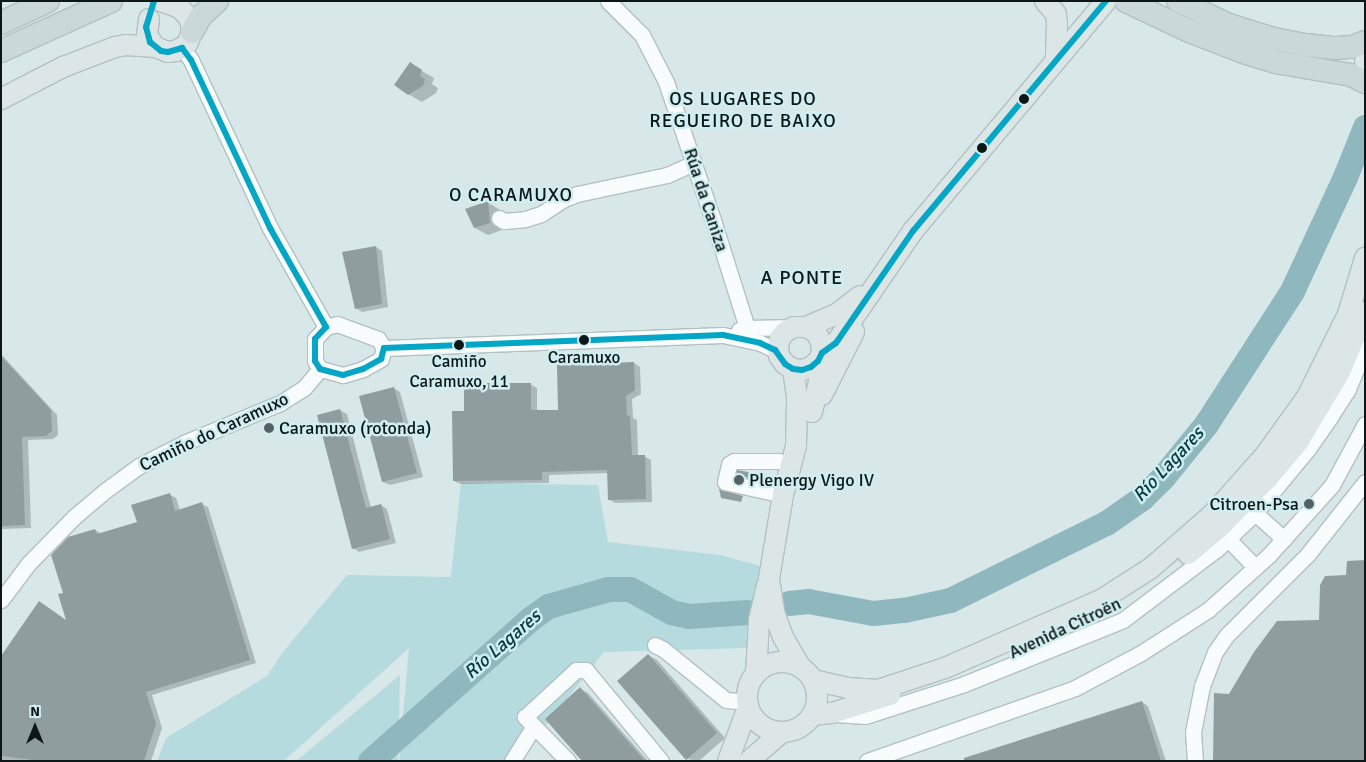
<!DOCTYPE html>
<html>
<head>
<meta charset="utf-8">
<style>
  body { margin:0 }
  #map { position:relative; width:1366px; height:762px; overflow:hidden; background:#d8e8e9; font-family:Signika,sans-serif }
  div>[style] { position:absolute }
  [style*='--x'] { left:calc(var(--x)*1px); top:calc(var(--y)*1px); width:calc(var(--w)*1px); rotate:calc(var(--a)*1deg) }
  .green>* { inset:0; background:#b6dbdf }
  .shadow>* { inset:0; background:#0003 }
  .river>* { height:25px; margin:-12.5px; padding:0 12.5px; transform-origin:12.5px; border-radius:12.5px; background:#8eb8bd }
  .building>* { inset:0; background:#909d9e }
  .roads { filter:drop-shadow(1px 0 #b3c0c1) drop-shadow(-1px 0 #b3c0c1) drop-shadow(0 1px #b3c0c1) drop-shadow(0 -1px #b3c0c1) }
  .minor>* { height:15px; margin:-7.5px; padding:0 7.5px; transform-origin:7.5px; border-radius:7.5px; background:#f9fcfc }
  .major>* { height:20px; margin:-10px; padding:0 10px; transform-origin:10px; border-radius:10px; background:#dde6e7 }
  .major>.ring { margin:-10px; padding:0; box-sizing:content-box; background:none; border:20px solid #dde6e7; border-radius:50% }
  .highway>* { height:22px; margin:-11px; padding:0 11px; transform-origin:11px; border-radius:11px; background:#cad8da }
  .bus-1>* { height:6px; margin:-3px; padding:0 3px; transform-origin:3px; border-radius:3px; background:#03a6c5 }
  .dots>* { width:14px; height:14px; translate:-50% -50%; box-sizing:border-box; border:2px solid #d0eef1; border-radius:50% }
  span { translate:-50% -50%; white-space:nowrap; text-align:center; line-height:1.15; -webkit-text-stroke:5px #d0eef1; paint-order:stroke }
  .bus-label { font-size:17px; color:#0d1718 }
  .street-label { font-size:18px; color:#0d1718 }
  .poi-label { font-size:18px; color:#0d1718 }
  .left { translate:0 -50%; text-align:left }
  .right { translate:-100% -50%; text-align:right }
  .neighbourhood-label { font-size:19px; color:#0d1718; letter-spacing:1px }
  .water-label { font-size:19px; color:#043a3f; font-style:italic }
  .quarter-label { font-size:20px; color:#0d1718; letter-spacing:1px }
  .frame { position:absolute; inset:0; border:2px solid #0d1718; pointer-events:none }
  .north { position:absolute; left:10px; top:702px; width:50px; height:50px; -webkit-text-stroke:4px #d0eef1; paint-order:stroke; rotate:0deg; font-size:14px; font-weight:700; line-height:20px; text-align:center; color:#0d1718 }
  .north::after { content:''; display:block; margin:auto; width:18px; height:22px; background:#0d1718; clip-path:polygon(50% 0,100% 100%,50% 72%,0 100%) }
</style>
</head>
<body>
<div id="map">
  <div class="green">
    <i style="clip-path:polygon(461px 483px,598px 485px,608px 542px,720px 555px,769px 568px,746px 648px,604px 652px,518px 761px,399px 761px,409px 648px,284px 761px,157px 761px,166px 738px,267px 676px,283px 652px,347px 575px,451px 577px)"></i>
    <i style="clip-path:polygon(400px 675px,398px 761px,296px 761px)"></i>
  </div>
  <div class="shadow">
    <i style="clip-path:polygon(410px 64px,434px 78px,432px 84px,438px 88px,436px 93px,422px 102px,408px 94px)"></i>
    <i style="clip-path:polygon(487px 202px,500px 210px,502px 230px,488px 235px,475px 228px)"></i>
    <i style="clip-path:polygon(376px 247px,382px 251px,388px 307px,362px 312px,356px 308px)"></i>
    <i style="clip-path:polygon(1px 354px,57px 415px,58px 435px,53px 439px,28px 440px,31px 528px,1px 529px)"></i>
    <i style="clip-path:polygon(634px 363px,640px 367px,641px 394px,632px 399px,633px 418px,637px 420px,638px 456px,644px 456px,651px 460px,652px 502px,615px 503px,609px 499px,608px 473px,549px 475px,549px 483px,461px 484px,454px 481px,465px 412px,530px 384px,537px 388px,537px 411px,560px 411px)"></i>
    <i style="clip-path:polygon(394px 388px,400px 392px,423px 477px,390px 485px,383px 482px)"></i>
    <i style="clip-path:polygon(340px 410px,347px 414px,371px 508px,381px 505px,387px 509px,396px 543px,359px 552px,353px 548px)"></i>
    <i style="clip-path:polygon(169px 494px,176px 498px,180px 510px,202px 504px,208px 507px,256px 663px,152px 695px,162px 728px,151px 761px,1px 761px,1px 659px,68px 622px,64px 594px,95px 530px,102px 534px,138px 523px)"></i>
    <i style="clip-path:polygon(648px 655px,657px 660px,725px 738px,699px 761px,687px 759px)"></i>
    <i style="clip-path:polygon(580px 689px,588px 693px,648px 761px,584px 761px)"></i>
    <i style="clip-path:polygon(1142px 702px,1148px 706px,1166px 761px,961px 761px)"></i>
  </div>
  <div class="river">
    <i style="--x:789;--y:603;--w:19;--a:-6"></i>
    <i style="--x:808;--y:601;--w:66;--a:10.5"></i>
    <i style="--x:873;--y:613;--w:31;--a:-6"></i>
    <i style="--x:904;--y:610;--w:47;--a:-12.3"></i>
    <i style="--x:950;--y:600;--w:174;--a:-26.3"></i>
    <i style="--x:1106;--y:523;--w:44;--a:-34.8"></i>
    <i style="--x:1142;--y:498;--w:30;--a:-45"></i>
    <i style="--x:1163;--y:477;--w:68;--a:-50.9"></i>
    <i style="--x:1206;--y:424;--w:158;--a:-57.1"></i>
    <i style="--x:1292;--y:291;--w:126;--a:-65.1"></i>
    <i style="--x:1345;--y:177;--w:54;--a:-68.2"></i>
    <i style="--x:370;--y:761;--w:214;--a:-41.6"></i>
    <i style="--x:530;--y:619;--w:22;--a:-36"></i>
    <i style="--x:548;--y:606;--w:62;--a:-15.8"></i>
    <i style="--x:608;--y:589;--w:22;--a:0"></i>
    <i style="--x:630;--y:589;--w:47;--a:29.3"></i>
    <i style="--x:671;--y:612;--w:18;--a:13"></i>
    <i style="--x:689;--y:616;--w:58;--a:-3.9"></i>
  </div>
  <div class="building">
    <i style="clip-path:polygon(410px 62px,422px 70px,420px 76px,425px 79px,423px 86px,408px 95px,394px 85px)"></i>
    <i style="clip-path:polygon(488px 201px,490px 223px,474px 228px,465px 209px)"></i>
    <i style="clip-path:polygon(376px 246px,382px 304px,355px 309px,342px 252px)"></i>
    <i style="clip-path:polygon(1px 356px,51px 410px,52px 431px,46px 436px,22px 437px,25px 525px,1px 526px)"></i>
    <i style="clip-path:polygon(634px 362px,635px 390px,626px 396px,627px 416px,630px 415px,632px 455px,645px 455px,646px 499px,608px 500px,607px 470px,542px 472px,542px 480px,453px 481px,452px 411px,464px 411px,464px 383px,531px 383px,531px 410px,558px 410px,557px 365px)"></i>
    <i style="clip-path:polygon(394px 387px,417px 473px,382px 482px,359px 396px)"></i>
    <i style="clip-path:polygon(340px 409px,366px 508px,381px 504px,390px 539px,352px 549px,317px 415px)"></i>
    <i style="clip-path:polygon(737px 470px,760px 474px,758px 480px,736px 475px)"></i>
    <i style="clip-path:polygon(719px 489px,743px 496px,741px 502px,721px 498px)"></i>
    <i style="clip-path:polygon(170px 493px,175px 511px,202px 502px,250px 660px,146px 692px,156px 724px,144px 761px,42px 761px,1px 756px,1px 656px,39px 601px,66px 620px,58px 594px,63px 593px,51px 555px,68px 537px,95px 529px,97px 534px,137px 522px,131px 505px)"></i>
    <i style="clip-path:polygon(1365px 560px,1365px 761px,1213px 761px,1214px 693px,1229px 694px,1254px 652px,1277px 621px,1319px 620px,1320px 585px,1325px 576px,1346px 575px,1347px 561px)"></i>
    <i style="clip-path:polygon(648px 654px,717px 733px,686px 760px,617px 681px)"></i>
    <i style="clip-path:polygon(580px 687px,645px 761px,582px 761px,545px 719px)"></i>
    <i style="clip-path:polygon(1142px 701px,1161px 761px,964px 761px,964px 758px)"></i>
  </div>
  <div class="roads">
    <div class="minor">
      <i style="--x:608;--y:1;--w:48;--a:45"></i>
      <i style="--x:642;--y:35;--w:53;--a:62.9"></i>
      <i style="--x:666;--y:82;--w:146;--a:71.2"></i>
      <i style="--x:713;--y:220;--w:113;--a:72.5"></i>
      <i style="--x:182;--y:48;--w:15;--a:53"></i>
      <i style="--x:191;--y:60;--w:186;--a:64.8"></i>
      <i style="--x:270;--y:228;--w:114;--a:60.5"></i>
      <i style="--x:499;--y:218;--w:6;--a:31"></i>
      <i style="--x:504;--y:221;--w:21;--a:-5"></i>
      <i style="--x:525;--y:219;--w:17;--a:-17"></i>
      <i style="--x:541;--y:214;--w:27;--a:-33"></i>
      <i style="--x:564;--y:199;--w:14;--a:-21"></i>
      <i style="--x:577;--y:194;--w:92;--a:-11.9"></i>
      <i style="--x:667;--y:175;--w:30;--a:-24"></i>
      <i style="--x:337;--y:324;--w:44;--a:20.1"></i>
      <i style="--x:378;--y:339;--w:11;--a:56"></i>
      <i style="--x:384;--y:348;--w:11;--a:105"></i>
      <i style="--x:381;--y:359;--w:21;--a:151"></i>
      <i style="--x:363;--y:369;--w:21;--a:163"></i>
      <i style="--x:343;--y:375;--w:24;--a:-165"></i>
      <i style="--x:320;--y:369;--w:9;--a:-122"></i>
      <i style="--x:315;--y:361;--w:22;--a:-90"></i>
      <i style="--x:315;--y:339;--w:16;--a:-47"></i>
      <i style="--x:326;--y:327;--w:11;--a:-15"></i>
      <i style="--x:739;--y:330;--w:8;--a:-14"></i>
      <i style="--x:747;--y:328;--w:47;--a:-1.2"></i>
      <i style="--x:384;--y:348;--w:339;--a:-2.2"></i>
      <i style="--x:723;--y:335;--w:38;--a:12"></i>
      <i style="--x:760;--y:343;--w:17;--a:25"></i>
      <i style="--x:775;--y:350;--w:7;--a:56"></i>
      <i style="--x:783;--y:495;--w:59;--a:-167.4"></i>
      <i style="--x:725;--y:482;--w:18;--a:-77"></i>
      <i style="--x:729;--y:464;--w:6;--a:-31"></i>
      <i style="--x:734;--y:461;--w:44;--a:0"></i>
      <i style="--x:778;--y:461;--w:13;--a:13"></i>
      <i style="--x:1255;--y:513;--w:39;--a:42"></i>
      <i style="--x:1228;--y:539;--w:39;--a:46"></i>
      <i style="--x:1;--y:600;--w:46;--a:-52.9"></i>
      <i style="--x:29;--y:563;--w:64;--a:-45.6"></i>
      <i style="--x:74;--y:517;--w:42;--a:-40.2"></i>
      <i style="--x:106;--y:490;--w:41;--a:-36"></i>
      <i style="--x:139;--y:466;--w:51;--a:-27.1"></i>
      <i style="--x:184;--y:443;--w:104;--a:-22.6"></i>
      <i style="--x:280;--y:403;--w:28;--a:-32"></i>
      <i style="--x:304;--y:388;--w:25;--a:-50"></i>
      <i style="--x:655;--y:645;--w:9;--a:27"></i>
      <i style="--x:663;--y:649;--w:81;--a:39"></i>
      <i style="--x:726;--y:700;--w:21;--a:5"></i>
      <i style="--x:836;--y:714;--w:29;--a:4"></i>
      <i style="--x:865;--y:716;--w:104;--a:-17.9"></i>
      <i style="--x:964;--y:684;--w:171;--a:-21.9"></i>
      <i style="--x:1123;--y:620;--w:118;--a:-37.1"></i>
      <i style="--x:1217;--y:549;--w:52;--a:-43.5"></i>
      <i style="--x:1255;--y:513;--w:83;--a:-50.4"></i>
      <i style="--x:1308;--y:449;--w:39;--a:-55"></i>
      <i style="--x:1330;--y:417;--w:31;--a:-57"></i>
      <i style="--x:1347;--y:391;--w:47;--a:-67.3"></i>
      <i style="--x:512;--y:761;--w:41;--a:-57.8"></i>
      <i style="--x:568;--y:761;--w:62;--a:-134.3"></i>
      <i style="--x:525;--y:717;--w:69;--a:-42.7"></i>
      <i style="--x:576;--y:670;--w:10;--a:0"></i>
      <i style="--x:586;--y:670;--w:118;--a:50.5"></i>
      <i style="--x:867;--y:761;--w:220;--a:-19.3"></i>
      <i style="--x:1075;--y:688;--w:75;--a:-27.9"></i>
      <i style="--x:1141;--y:653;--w:80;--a:-32.7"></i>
      <i style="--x:1208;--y:610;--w:82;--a:-42"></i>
      <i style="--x:1269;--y:555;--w:94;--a:-48"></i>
      <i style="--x:1332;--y:485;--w:69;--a:-61.6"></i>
      <i style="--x:1195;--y:761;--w:29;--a:-94"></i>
      <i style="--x:1193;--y:732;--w:47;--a:-78.9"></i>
      <i style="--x:1202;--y:686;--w:36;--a:-69"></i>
      <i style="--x:1215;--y:652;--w:21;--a:-55"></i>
      <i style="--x:1227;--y:635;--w:115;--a:-45"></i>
      <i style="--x:1308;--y:554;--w:92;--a:-51.6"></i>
    </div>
    <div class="major">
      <i style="--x:1045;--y:1;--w:17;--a:50"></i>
      <i style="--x:1056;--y:14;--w:10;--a:84"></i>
      <i style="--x:1057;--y:24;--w:36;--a:92"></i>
      <i style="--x:149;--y:19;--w:16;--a:97"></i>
      <i style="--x:147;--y:35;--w:14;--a:56"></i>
      <i style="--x:155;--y:47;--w:14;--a:21"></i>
      <i style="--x:168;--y:52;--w:8;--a:-7"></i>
      <i style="--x:176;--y:51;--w:13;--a:-32"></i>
      <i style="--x:187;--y:44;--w:13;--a:-67"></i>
      <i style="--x:192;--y:32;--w:13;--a:-99"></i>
      <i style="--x:190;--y:19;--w:15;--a:-132"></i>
      <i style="--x:180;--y:8;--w:20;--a:-160"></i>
      <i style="--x:1365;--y:61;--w:1;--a:90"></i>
      <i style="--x:1;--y:99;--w:70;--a:-27.3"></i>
      <i style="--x:63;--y:67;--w:56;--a:-21"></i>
      <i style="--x:115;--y:47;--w:11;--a:-10"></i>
      <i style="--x:126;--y:45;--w:29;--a:4"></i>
      <i style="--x:806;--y:327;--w:34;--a:-23"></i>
      <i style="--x:837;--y:314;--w:29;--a:-38"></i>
      <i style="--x:822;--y:353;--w:17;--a:-36"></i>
      <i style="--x:836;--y:343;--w:136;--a:-55.5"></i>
      <i style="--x:913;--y:231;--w:300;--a:-50"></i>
      <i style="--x:793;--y:369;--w:30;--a:82"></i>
      <i style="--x:797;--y:399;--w:47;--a:91.2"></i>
      <i style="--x:796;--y:446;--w:51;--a:104.9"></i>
      <i style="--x:783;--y:495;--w:85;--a:99.5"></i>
      <i style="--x:769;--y:579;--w:36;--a:81"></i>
      <i style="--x:775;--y:615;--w:23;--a:70"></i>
      <i style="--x:783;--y:637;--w:34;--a:60"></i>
      <i style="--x:822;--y:395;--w:71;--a:-63.1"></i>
      <i style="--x:812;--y:412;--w:32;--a:-77"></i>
      <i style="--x:819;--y:381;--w:28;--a:-84"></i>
      <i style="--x:822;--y:353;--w:11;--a:-95"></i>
      <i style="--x:821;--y:342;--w:11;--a:-117"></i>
      <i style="--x:816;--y:332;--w:11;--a:-153"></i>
      <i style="--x:806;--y:327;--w:12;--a:180"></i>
      <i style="--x:794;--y:327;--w:9;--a:153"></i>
      <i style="--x:786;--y:331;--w:9;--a:131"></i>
      <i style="--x:780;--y:338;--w:9;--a:103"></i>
      <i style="--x:778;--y:347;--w:9;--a:84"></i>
      <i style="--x:779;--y:356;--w:10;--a:53"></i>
      <i style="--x:785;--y:364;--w:9;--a:32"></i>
      <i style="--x:793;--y:369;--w:9;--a:6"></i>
      <i style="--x:802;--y:370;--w:9;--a:-18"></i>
      <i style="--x:811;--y:367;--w:9;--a:-41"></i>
      <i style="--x:818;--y:361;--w:9;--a:-63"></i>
      <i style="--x:1188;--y:554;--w:39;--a:-40"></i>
      <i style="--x:1218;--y:529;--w:71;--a:-45.6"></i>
      <i style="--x:1268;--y:478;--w:48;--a:-50"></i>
      <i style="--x:1299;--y:441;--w:80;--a:-59.3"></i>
      <i style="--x:1340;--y:372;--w:65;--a:-67.4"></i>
      <i class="ring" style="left:747px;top:662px;width:50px;height:50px"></i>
      <i style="--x:756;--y:674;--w:54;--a:-86.8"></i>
      <i style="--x:759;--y:620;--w:35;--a:-77"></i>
      <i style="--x:813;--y:680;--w:36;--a:13"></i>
      <i style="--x:848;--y:688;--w:30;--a:4"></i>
      <i style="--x:878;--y:690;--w:71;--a:-18.2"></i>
      <i style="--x:945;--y:668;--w:170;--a:-23.6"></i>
      <i style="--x:1101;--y:600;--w:59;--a:-32.6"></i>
      <i style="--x:1151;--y:568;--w:82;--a:-41.1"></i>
      <i style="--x:1213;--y:514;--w:80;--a:-48.5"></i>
      <i style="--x:1266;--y:454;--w:70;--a:-54.3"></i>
      <i style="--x:1307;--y:397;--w:93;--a:-63.7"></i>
      <i style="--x:1348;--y:314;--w:59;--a:-73.1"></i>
      <i style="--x:813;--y:715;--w:19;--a:-6"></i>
      <i style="--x:832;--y:713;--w:61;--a:-17.2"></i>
      <i style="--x:728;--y:761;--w:58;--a:-69.7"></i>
      <i style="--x:749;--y:761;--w:44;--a:-41.3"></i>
    </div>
    <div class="highway">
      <i style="--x:1126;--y:1;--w:70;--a:25.5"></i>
      <i style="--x:1189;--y:31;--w:61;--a:21.1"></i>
      <i style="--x:1246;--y:53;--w:30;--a:17"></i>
      <i style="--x:1275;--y:62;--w:77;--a:9.7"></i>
      <i style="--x:1351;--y:75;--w:16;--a:27"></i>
      <i style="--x:1178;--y:1;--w:56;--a:25.2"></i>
      <i style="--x:1229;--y:25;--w:47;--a:17.3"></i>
      <i style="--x:1274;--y:39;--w:33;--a:11"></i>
      <i style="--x:1306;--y:45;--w:30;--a:6"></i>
      <i style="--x:1336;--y:48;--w:16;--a:-4"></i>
      <i style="--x:1352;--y:47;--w:14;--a:-21"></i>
      <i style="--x:1;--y:23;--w:52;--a:-25.1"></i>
      <i style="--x:192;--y:32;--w:18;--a:-61"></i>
      <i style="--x:201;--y:16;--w:22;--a:-43"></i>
      <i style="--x:1;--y:51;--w:121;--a:-24.4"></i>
    </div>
  </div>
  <div class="bus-1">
    <i style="--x:154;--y:1;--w:27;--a:107"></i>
    <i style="--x:146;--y:27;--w:16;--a:75"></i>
    <i style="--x:150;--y:42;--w:14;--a:39"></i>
    <i style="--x:161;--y:51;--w:7;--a:8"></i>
    <i style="--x:168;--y:52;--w:15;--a:-16"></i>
    <i style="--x:182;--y:48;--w:15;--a:53"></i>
    <i style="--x:191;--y:60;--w:186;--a:64.8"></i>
    <i style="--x:270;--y:228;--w:114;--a:60.5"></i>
    <i style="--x:326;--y:327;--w:16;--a:133"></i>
    <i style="--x:315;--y:339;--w:22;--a:90"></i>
    <i style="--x:315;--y:361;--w:9;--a:58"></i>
    <i style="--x:320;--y:369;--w:24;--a:15"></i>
    <i style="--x:343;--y:375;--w:21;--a:-17"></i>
    <i style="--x:363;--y:369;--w:21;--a:-29"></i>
    <i style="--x:381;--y:359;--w:11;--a:-75"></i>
    <i style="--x:384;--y:348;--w:339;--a:-2.2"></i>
    <i style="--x:723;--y:335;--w:38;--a:12"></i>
    <i style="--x:760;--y:343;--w:17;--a:25"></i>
    <i style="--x:775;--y:350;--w:17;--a:54"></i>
    <i style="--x:785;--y:364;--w:9;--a:32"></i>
    <i style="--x:793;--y:369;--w:9;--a:6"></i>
    <i style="--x:802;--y:370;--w:9;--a:-18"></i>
    <i style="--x:811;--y:367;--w:9;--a:-41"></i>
    <i style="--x:818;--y:361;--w:9;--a:-63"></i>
    <i style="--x:822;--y:353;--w:17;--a:-36"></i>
    <i style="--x:836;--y:343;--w:136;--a:-55.5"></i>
    <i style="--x:913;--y:231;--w:300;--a:-50"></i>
  </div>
  <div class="dots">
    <i style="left:1024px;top:99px;background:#0d1718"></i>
    <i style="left:982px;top:148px;background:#0d1718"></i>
    <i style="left:584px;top:340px;background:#0d1718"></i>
    <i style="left:459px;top:345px;background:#0d1718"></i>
    <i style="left:269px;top:428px;background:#546061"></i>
    <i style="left:739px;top:480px;background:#546061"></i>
    <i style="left:1309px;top:504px;background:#546061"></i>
  </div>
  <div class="bus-label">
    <span style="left:584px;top:358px">Caramuxo</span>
    <span style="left:459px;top:372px">Camiño<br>Caramuxo, 11</span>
  </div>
  <div class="street-label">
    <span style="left:706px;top:200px;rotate:72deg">Rúa da Caniza</span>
    <span style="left:214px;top:432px;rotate:-25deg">Camiño do Caramuxo</span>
    <span style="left:1065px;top:628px;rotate:-25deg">Avenida Citroën</span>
  </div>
  <div class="poi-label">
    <span class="left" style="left:279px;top:428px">Caramuxo (rotonda)</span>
    <span class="left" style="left:749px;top:480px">Plenergy Vigo IV</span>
    <span class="right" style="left:1299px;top:504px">Citroen-Psa</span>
  </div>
  <div class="neighbourhood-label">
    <span style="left:743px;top:111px">OS LUGARES DO<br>REGUEIRO DE BAIXO</span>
    <span style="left:511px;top:196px">O CARAMUXO</span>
  </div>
  <div class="water-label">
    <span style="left:1169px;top:465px;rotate:-47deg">Río Lagares</span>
    <span style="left:503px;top:645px;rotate:-41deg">Río Lagares</span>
  </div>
  <div class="quarter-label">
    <span style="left:802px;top:277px">A PONTE</span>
  </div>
  <div class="frame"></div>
  <div class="north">N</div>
</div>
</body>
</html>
